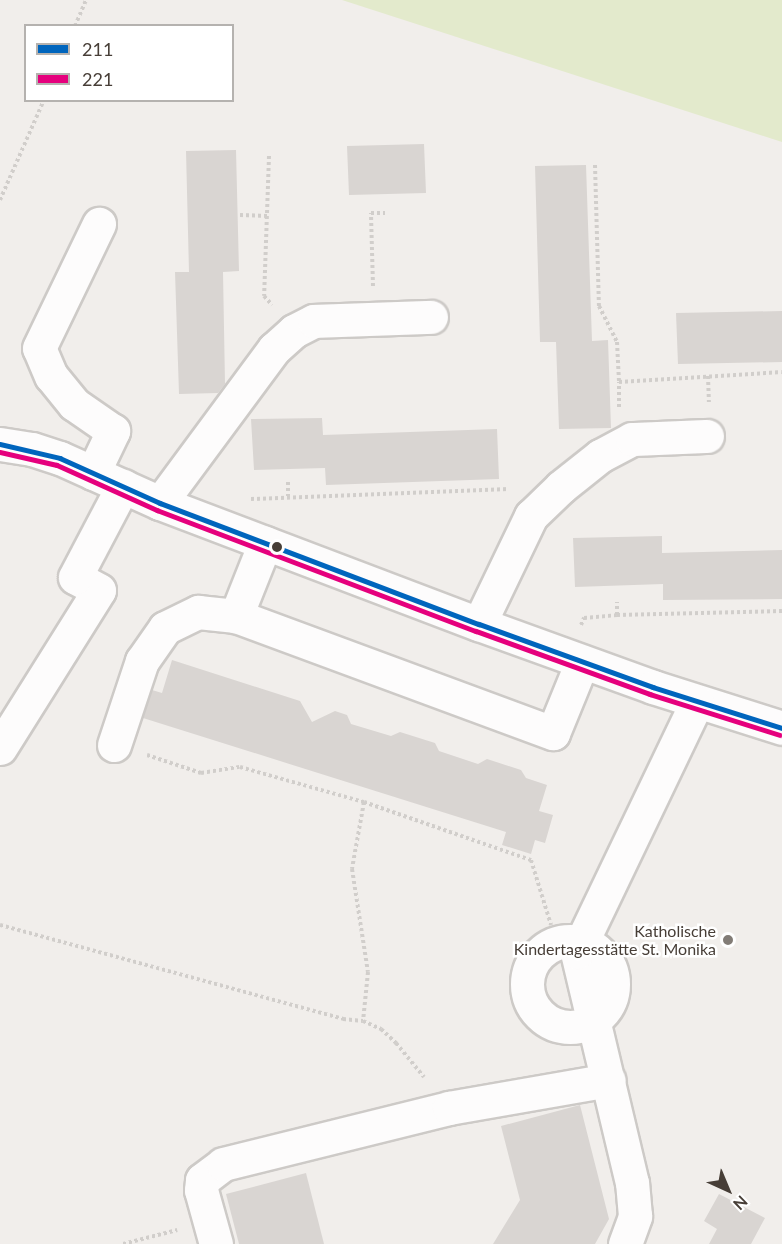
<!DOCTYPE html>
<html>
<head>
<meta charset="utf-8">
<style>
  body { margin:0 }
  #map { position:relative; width:782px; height:1244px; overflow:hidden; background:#f1eeeb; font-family:Lato,sans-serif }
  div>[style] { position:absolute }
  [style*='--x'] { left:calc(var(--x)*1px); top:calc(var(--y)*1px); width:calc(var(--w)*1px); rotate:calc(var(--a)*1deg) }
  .green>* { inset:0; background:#e3eacc }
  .building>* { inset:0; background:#d9d5d2 }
  .path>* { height:4px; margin-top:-2px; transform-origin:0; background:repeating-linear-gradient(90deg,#d1cecb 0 3px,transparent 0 6px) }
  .roads { filter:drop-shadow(2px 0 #cdcac7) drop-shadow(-2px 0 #cdcac7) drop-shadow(0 2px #cdcac7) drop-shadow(0 -2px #cdcac7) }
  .minor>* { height:33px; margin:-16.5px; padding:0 16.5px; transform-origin:16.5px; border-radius:16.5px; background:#fdfcfc }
  .minor>.ring { margin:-16.5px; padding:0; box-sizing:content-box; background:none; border:33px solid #fdfcfc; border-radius:50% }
  .bus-1>* { height:4.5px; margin:-2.25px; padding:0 2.25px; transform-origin:2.25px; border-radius:2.25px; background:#0065bd }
  .bus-2>* { height:4.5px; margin:-2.25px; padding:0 2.25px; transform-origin:2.25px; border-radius:2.25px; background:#e5007d }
  .dots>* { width:16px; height:16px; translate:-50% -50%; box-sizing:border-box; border:3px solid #fff; border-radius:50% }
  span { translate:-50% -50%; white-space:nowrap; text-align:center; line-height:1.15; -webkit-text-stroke:5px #fff; paint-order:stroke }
  .poi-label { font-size:16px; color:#473e37 }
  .right { translate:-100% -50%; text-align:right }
  .legend { position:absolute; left:24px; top:24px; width:210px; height:78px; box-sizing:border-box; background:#fff; border:2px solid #b5b2af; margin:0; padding:8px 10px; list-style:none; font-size:18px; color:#473e37 }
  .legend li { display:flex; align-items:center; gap:12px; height:30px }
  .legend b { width:30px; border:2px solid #b5b2af }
  .north { position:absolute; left:698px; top:1160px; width:60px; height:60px; -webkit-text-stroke:4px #fff; paint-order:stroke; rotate:136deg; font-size:16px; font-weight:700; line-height:24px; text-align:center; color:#473e37 }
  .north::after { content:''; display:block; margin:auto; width:21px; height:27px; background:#473e37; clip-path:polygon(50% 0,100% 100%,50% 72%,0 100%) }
</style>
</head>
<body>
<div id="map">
  <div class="green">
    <i style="clip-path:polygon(342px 0,782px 0,782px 142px)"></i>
  </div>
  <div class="building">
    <i style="clip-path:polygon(424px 144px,426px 193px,349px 195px,347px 146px)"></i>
    <i style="clip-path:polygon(236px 150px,239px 271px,223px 272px,225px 384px,218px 393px,179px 394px,175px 272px,189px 272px,186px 151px)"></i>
    <i style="clip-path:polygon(586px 165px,592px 341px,608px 340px,611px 428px,559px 429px,556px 342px,540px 342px,535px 166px)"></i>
    <i style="clip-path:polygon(782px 311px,782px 362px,678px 364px,676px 313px)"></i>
    <i style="clip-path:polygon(322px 418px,323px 435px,497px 429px,499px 479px,326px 485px,325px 468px,254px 470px,251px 419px)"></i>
    <i style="clip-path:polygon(662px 536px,662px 553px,782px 550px,782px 599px,663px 600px,663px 584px,575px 587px,573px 538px)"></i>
    <i style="clip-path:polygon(172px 660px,300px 701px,312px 722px,335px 711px,347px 715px,351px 724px,391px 736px,400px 732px,435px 743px,439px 751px,478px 764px,487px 759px,521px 770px,526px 778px,547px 785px,539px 811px,553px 815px,545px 843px,535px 840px,531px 854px,502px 845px,506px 832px,143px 718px,152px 690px,162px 693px)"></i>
    <i style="clip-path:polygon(580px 1105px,609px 1219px,595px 1244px,493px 1244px,520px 1200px,501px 1126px)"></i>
    <i style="clip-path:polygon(306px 1173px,324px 1244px,239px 1244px,226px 1194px)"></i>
    <i style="clip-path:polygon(719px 1194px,765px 1218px,751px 1244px,709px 1244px,717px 1229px,704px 1221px)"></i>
  </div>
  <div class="path">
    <i style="--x:75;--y:26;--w:28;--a:-67"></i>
    <i style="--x:269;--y:156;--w:140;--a:92"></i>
    <i style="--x:264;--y:296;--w:12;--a:48"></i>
    <i style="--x:595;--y:165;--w:141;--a:88.4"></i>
    <i style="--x:599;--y:306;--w:40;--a:63.4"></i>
    <i style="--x:617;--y:342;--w:40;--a:87.1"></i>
    <i style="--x:0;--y:200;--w:109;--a:-66.3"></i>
    <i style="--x:240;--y:215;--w:27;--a:2"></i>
    <i style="--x:373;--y:286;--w:73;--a:-91.6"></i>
    <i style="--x:371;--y:213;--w:14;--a:0"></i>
    <i style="--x:708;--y:376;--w:26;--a:88"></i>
    <i style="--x:619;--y:407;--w:25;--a:-90"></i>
    <i style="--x:619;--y:382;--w:163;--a:-3.5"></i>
    <i style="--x:288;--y:482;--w:14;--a:90"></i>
    <i style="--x:251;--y:499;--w:258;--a:-2.2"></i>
    <i style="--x:617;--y:615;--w:13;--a:-90"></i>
    <i style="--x:581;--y:625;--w:8;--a:-67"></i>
    <i style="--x:584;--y:618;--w:33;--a:-5"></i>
    <i style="--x:617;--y:615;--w:165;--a:-1.4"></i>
    <i style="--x:147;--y:755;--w:57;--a:18.4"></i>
    <i style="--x:201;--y:773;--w:39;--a:-9"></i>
    <i style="--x:240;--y:767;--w:129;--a:15.8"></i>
    <i style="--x:364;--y:802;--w:68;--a:100.2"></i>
    <i style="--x:352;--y:869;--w:104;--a:81.2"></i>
    <i style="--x:368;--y:972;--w:49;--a:95.8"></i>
    <i style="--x:364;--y:802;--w:177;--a:19.2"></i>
    <i style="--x:531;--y:860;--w:68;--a:72.9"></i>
    <i style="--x:0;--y:925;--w:356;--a:15.3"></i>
    <i style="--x:343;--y:1019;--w:20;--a:6"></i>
    <i style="--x:363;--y:1021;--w:20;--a:24"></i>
    <i style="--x:381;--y:1029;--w:21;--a:43"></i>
    <i style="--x:396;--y:1043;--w:44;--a:50.5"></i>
    <i style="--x:123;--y:1244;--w:56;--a:-14.5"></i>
  </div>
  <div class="roads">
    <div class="minor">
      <i style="--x:0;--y:444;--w:32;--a:9"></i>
      <i style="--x:32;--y:449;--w:29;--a:18"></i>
      <i style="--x:60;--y:458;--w:110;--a:24.2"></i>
      <i style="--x:160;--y:503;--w:341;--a:20.8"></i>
      <i style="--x:479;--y:624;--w:185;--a:19.9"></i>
      <i style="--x:653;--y:687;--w:135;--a:17.6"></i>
      <i style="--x:93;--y:473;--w:47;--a:-64.5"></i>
      <i style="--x:113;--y:431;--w:47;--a:-145.3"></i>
      <i style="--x:74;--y:404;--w:36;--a:-129"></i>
      <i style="--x:51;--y:376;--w:30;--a:-113"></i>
      <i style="--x:39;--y:348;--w:138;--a:-64.2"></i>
      <i style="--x:160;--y:503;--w:192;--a:-53.5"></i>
      <i style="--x:274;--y:349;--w:27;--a:-42"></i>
      <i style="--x:294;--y:331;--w:22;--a:-27"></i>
      <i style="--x:314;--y:321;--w:117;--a:-2"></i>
      <i style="--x:265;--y:543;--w:79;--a:111.7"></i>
      <i style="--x:236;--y:616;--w:338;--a:20.3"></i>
      <i style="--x:553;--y:733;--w:77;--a:-67.8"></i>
      <i style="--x:479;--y:624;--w:120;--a:-64.3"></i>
      <i style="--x:531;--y:516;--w:42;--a:-44"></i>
      <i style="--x:561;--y:487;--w:50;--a:-38.5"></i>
      <i style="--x:600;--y:456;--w:36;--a:-28"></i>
      <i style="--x:632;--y:439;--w:75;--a:-2.3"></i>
      <i style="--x:114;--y:745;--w:89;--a:-71.6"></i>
      <i style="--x:142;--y:661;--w:40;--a:-55.1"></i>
      <i style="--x:165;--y:628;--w:37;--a:-26"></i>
      <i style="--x:198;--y:612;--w:38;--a:6"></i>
      <i style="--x:0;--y:748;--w:186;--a:-57.9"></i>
      <i style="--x:99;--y:590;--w:27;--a:-152"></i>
      <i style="--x:75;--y:577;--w:103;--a:-62.2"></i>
      <i class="ring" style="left:527px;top:941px;width:53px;height:53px"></i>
      <i style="--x:216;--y:1244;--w:56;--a:-105.5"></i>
      <i style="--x:201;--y:1190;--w:10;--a:-84"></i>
      <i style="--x:202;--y:1180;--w:26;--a:-37"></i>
      <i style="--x:223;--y:1164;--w:233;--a:-13.9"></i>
      <i style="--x:449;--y:1108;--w:162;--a:-9.9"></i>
      <i style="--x:625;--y:1244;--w:30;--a:-70"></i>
      <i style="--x:635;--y:1216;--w:33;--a:-95"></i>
      <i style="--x:632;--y:1183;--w:237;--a:-103.4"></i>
      <i style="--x:577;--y:952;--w:277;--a:-64.4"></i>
    </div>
  </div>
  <div class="bus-1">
    <i style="--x:0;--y:444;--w:62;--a:13.1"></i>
    <i style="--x:60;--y:458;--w:110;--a:24.2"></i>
    <i style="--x:160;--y:503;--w:341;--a:20.8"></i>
    <i style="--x:479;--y:624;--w:185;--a:19.9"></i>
    <i style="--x:653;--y:687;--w:135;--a:17.6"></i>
  </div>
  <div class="bus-2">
    <i style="--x:0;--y:452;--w:58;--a:12.8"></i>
    <i style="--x:57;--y:465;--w:110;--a:24.2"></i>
    <i style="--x:157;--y:510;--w:341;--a:20.8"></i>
    <i style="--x:476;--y:631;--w:185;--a:19.9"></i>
    <i style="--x:650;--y:694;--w:136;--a:17.5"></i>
  </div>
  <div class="dots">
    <i style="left:277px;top:547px;background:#473e37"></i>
    <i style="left:728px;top:940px;background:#827c76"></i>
  </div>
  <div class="poi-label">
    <span class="right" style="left:716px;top:940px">Katholische<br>Kindertagesstätte St. Monika</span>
  </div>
  <ul class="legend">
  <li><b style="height:8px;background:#0065bd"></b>211</li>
  <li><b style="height:8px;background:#e5007d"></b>221</li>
  </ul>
  <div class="north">N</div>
</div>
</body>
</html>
